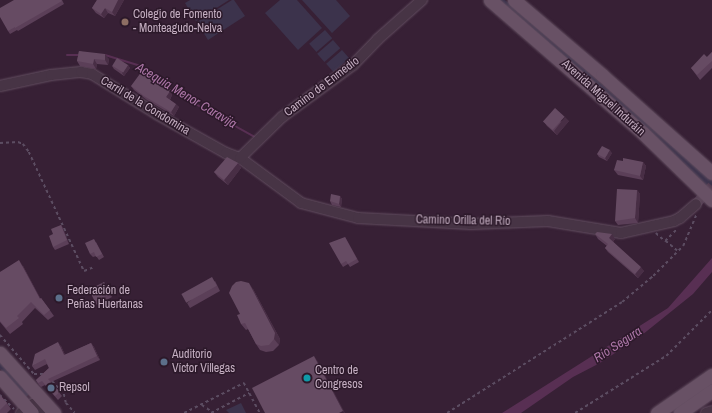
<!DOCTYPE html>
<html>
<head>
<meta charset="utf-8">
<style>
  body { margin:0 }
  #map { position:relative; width:712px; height:413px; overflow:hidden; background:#372035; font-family:"Archivo Narrow",sans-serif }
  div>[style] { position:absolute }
  .green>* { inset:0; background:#3c334c; transform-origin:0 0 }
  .water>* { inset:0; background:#582f53 }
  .stream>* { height:2px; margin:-1px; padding:0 1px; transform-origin:1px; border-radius:1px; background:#582f53 }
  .minor-tunnel>* { height:10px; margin-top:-5px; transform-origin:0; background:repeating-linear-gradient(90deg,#533c51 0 10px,transparent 0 15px) }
  .path>* { height:1.5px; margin-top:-0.75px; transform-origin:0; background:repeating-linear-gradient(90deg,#5c4d62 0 3px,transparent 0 6px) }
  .roads { filter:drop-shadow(0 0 1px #624e60) drop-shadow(0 0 1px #624e60) }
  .minor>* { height:10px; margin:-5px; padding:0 5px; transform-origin:5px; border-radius:5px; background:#473445 }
  .major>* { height:13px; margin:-6.5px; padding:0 6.5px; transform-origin:6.5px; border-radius:6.5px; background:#685165 }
  .wall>* { inset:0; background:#5b3f58 }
  .shaded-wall>* { inset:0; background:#482e45 }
  .building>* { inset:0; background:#664b63; transform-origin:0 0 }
  .dots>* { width:11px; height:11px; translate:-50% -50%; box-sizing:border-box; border:2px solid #2c192a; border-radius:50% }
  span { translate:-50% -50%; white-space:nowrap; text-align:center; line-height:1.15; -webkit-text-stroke:3px #2c192a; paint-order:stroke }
  .poi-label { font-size:12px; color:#c4aec1 }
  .left { translate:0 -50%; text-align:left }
  .street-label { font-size:12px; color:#c4aec1 }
  .water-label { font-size:13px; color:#ac76a7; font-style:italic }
</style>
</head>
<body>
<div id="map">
  <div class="green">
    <div style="clip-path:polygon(190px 0,229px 0,196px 21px,185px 3px)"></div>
    <div style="clip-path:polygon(232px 0,234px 0,245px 16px,208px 40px,197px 22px)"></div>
    <div style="clip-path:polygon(280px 0,297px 0,322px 28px,298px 50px,265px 13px)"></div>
    <div style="clip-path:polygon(302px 0,336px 0,350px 16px,332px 33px)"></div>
    <div style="clip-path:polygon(497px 0,505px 0,712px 180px,712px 191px,652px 133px,552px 46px)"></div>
    <div style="left:325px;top:30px;width:11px;height:21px;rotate:49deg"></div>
    <div style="left:333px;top:40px;width:11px;height:21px;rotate:49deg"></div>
    <div style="left:342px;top:50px;width:11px;height:21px;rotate:49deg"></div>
    <div style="clip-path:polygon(0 360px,30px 393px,26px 397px,0 369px)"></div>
    <div style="clip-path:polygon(241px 403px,246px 413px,229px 413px,226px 410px)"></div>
  </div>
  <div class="water">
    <div style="clip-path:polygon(712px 258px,712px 272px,693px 294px,642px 335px,600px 363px,573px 377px,521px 413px,502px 413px,668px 308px)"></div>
  </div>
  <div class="stream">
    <div style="left:67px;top:55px;width:13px"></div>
    <div style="left:105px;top:55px;width:34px;rotate:17deg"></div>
    <div style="left:138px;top:65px;width:35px;rotate:39deg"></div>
    <div style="left:165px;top:87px;width:103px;rotate:29.1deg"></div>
  </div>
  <div class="minor-tunnel">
    <div style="left:696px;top:204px;width:24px;rotate:-48deg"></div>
  </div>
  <div class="path">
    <div style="left:0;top:143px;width:18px;rotate:-3deg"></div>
    <div style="left:18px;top:142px;width:5px;rotate:22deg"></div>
    <div style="left:23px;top:144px;width:10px;rotate:53deg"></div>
    <div style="left:29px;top:152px;width:131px;rotate:65.2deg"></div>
    <div style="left:84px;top:271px;width:11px;rotate:-22deg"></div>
    <div style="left:656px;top:233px;width:12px;rotate:42deg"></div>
    <div style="left:677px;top:251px;width:16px;rotate:-140deg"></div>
    <div style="left:665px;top:241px;width:17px;rotate:-45deg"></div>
    <div style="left:0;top:335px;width:52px;rotate:48.9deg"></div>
    <div style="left:34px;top:374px;width:11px"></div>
    <div style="left:52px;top:381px;width:18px;rotate:47deg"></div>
    <div style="left:64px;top:394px;width:9px;rotate:77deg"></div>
    <div style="left:66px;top:403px;width:13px;rotate:48deg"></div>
    <div style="left:0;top:395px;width:20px;rotate:45deg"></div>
    <div style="left:202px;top:405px;width:14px;rotate:34deg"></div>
    <div style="left:184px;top:413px;width:67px;rotate:-26.6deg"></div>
    <div style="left:244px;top:383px;width:34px;rotate:62deg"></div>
    <div style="left:211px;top:413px;width:43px;rotate:-27.8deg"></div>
    <div style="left:447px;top:413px;width:207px;rotate:-32.4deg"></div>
    <div style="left:622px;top:302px;width:40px;rotate:-40deg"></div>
    <div style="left:653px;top:276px;width:42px;rotate:-45deg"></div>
    <div style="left:683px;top:246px;width:33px;rotate:-67deg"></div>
    <div style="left:575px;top:413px;width:107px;rotate:-32.1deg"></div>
    <div style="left:666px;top:356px;width:65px;rotate:-45deg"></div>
  </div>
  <div class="roads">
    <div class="minor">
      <div style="left:0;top:86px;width:52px;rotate:-12.2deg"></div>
      <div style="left:51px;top:75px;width:30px;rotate:-6deg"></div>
      <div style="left:81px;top:72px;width:11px;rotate:10deg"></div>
      <div style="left:92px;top:74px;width:78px;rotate:31.8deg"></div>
      <div style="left:158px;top:115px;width:78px;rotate:29.2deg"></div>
      <div style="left:226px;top:153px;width:15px;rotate:20deg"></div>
      <div style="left:240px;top:158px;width:76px;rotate:36.4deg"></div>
      <div style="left:301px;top:203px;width:59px;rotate:14.7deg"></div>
      <div style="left:358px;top:218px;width:113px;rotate:3deg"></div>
      <div style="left:471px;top:224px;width:77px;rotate:-2.2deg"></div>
      <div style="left:548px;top:221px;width:74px;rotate:9.3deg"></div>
      <div style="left:621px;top:233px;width:54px;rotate:-12.8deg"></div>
      <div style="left:674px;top:221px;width:7px;rotate:-27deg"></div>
      <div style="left:680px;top:218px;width:21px;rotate:-41deg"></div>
      <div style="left:240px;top:158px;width:59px;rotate:-44.3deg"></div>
      <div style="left:282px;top:117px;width:88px;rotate:-36.2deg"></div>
      <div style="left:353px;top:65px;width:36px;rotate:-46deg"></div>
      <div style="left:378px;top:39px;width:59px;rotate:-41.6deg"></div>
      <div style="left:21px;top:413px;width:15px;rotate:-37deg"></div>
      <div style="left:33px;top:404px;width:5px;rotate:22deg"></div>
      <div style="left:38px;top:406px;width:10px;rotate:45deg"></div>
      <div style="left:706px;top:413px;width:6px;rotate:-18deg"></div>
    </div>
    <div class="major">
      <div style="left:490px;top:0;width:203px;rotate:41deg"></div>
      <div style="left:643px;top:133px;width:96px;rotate:44.2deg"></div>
      <div style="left:514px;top:0;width:116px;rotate:40.4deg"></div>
      <div style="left:602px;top:75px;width:147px;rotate:41.7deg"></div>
      <div style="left:0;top:353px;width:81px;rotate:48deg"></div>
      <div style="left:0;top:377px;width:48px;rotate:48.4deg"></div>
      <div style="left:657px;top:413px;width:67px;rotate:-34.6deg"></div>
      <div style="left:680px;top:413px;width:39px;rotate:-35deg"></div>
    </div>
  </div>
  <div class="wall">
    <div style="clip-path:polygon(14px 0,62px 0,64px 4px,18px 31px,17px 30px,10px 34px,8px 31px)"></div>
    <div style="clip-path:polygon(97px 0,124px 0,115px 16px,108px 13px,104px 18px,96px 13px,92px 8px)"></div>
    <div style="clip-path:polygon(79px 51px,109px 59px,108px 65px,97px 64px,96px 69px,80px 66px,77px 61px)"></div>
    <div style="clip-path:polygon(712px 52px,712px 68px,700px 80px,691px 68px,707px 57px)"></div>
    <div style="clip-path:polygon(128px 65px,130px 68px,124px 76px,114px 69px,112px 66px)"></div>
    <div style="clip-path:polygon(152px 81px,170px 91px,172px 95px,170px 100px,179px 107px,174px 116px,147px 100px,134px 90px,131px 86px)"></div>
    <div style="clip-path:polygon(569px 121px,557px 135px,547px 126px,544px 122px)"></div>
    <div style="clip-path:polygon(612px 153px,607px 161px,599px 157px,597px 154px)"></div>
    <div style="clip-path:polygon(623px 161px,643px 162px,646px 166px,643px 180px,618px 175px,614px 170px)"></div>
    <div style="clip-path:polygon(238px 163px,241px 168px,228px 185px,218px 177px,214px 172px)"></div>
    <div style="clip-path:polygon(637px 190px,640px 194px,638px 223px,618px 225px,615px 221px)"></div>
    <div style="clip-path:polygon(340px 196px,342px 199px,341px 207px,332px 205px,330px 201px)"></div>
    <div style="clip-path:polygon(61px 225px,63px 228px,69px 244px,55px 250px,53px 247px,53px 234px)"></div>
    <div style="clip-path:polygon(595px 234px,615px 239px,613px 242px,644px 271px,638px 278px,608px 252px,605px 248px,607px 246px,598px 239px)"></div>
    <div style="clip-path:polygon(345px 237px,359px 262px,350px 267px,348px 264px,343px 267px,341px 264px)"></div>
    <div style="clip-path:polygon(96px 242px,104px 257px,99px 260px,96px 256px,93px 257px,90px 254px)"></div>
    <div style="clip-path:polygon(23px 266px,40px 298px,41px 298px,54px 316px,48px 320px,35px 308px,22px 322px,23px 324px,10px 334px,0 322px,0 272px)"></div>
    <div style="clip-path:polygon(215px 281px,220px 291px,190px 308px,187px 303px)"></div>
    <div style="clip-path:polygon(104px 282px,112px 297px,97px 305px,95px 302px)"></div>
    <div style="clip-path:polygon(253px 289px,280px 339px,279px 345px,273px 351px,266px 352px,260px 350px,256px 344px,248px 329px,246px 330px,241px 324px,240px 314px)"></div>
    <div style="clip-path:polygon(91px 343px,94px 347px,100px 360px,51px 382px,62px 396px,58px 400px,45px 385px,41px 387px,39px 385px,36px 380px,49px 368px,47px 364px,35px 370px,32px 366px,61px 346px,65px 355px)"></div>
    <div style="clip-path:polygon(0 395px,7px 403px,11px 409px,7px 413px,0 413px)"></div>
  </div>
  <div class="shaded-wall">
    <div style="clip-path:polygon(118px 0,124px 0,115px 16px,112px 12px)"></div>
    <div style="clip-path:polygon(105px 8px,108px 13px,104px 18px,101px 14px)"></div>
    <div style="clip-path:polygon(105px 54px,109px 59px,108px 65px,105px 60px)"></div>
    <div style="clip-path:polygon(94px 59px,97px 64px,96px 69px,93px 64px)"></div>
    <div style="clip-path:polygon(128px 65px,130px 68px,124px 76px,122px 73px)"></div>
    <div style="clip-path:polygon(170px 91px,172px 95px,169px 101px,166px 97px)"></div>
    <div style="clip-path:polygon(176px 104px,179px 107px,174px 116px,171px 112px)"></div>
    <div style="clip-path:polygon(565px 117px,569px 121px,557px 135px,554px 131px)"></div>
    <div style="clip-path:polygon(610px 150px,612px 153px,607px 161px,605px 158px)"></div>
    <div style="clip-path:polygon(643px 162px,646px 166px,643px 180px,640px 176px)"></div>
    <div style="clip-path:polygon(238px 163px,241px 168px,228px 185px,224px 180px)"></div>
    <div style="clip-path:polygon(637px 190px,640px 194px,638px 223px,635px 218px)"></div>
    <div style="clip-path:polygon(340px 196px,342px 199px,341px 207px,339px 204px)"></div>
    <div style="clip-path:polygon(61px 225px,63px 228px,69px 244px,67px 240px)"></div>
    <div style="clip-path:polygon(612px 234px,615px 239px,612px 243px,609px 238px)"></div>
    <div style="clip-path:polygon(345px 237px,347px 240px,359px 262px,357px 259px)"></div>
    <div style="clip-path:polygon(19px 260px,23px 266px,44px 305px,40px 299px)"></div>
    <div style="clip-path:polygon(641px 267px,644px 271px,638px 278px,635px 274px)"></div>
    <div style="clip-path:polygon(249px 283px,253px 289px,280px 339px,279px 345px,274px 339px)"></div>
    <div style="clip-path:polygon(58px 342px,61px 346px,67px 359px,64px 355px)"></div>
    <div style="clip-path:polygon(91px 343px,94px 347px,100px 360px,97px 356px)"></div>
    <div style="clip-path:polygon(314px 356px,318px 362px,345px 413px,344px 413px,343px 411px)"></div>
  </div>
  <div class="building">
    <div style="clip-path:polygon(14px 0,61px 0,62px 1px,15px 28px,15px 27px,8px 31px,0 17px,0 8px)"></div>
    <div style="clip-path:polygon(97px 0,118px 0,112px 12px,105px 8px,101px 14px,92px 8px)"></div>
    <div style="clip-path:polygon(79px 51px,105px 54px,105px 60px,94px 59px,93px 64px,77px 61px)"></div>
    <div style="clip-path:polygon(712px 52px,712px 61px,697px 75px,691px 68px,704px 54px,707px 57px)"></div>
    <div style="left:117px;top:58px;width:13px;height:9px;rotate:32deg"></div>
    <div style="clip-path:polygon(142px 71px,150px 77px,148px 78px,170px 91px,166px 97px,176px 104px,171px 112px,144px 96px,131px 86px)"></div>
    <div style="left:555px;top:108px;width:13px;height:18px;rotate:42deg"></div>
    <div style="clip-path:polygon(602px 146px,610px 150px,605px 158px,597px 154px)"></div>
    <div style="clip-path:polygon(227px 157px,238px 163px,224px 180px,214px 172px)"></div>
    <div style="clip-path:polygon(623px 158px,643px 162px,640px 176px,614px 170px,617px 160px,623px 161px)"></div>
    <div style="clip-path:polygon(617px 189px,637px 190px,635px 218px,615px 221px)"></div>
    <div style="clip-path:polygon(331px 194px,340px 196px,339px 204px,330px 201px)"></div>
    <div style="clip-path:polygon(61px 225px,67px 240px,53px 247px,49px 236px,53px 234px,51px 229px)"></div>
    <div style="clip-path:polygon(597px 232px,612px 234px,609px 238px,641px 267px,635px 274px,605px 248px,608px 244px,595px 234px)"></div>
    <div style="clip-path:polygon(345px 237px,357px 259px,348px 264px,346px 261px,341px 264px,329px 243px)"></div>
    <div style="clip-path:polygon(94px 239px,102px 254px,96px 257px,94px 252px,90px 254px,85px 243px)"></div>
    <div style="clip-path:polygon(19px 260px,40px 299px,41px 298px,50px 310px,44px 315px,31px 302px,17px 316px,19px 318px,6px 328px,0 321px,0 272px)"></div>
    <div style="left:212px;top:277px;width:10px;height:35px;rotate:61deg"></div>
    <div style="clip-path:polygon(241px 281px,249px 283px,275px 333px,274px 339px,269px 345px,261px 346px,256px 344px,245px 323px,241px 324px,237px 315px,240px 314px,229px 293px,232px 286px,236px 282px)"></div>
    <div style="left:104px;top:282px;width:13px;height:17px;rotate:63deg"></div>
    <div style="clip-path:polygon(58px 342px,64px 355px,91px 343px,97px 356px,48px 379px,60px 392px,55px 396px,42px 381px,38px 383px,36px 380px,49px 368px,45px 359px,32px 366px,35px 354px)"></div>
    <div style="clip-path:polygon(314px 356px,343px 411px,339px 413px,265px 413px,252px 388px)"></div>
    <div style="clip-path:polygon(0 395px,7px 403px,0 410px)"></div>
  </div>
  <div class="dots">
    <div style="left:125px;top:22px;background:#8d6e63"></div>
    <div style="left:59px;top:298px;background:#5c6f8a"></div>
    <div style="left:164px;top:362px;background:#5c6f8a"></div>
    <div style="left:307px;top:378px;background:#0f9aa8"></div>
    <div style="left:51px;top:388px;background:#5c6f8a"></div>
  </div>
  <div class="poi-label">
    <span class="left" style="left:133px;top:22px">Colegio de Fomento<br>- Monteagudo-Nelva</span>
    <span class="left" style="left:67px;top:298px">Federación de<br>Peñas Huertanas</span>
    <span class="left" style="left:172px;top:362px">Auditorio<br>Víctor Villegas</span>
    <span class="left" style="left:315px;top:378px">Centro de<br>Congresos</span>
    <span class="left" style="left:59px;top:388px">Repsol</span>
  </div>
  <div class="street-label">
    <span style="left:322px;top:87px;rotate:-37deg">Camino de Enmedio</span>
    <span style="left:603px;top:98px;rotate:42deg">Avenida Miguel Induráin</span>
    <span style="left:145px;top:106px;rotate:31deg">Carril de la Condomina</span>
    <span style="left:463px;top:221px;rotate:1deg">Camino Orilla del Río</span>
  </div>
  <div class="water-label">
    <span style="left:186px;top:96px;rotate:31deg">Acequia Menor Caravija</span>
    <span style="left:618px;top:345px;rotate:-33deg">Río Segura</span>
  </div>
</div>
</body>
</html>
